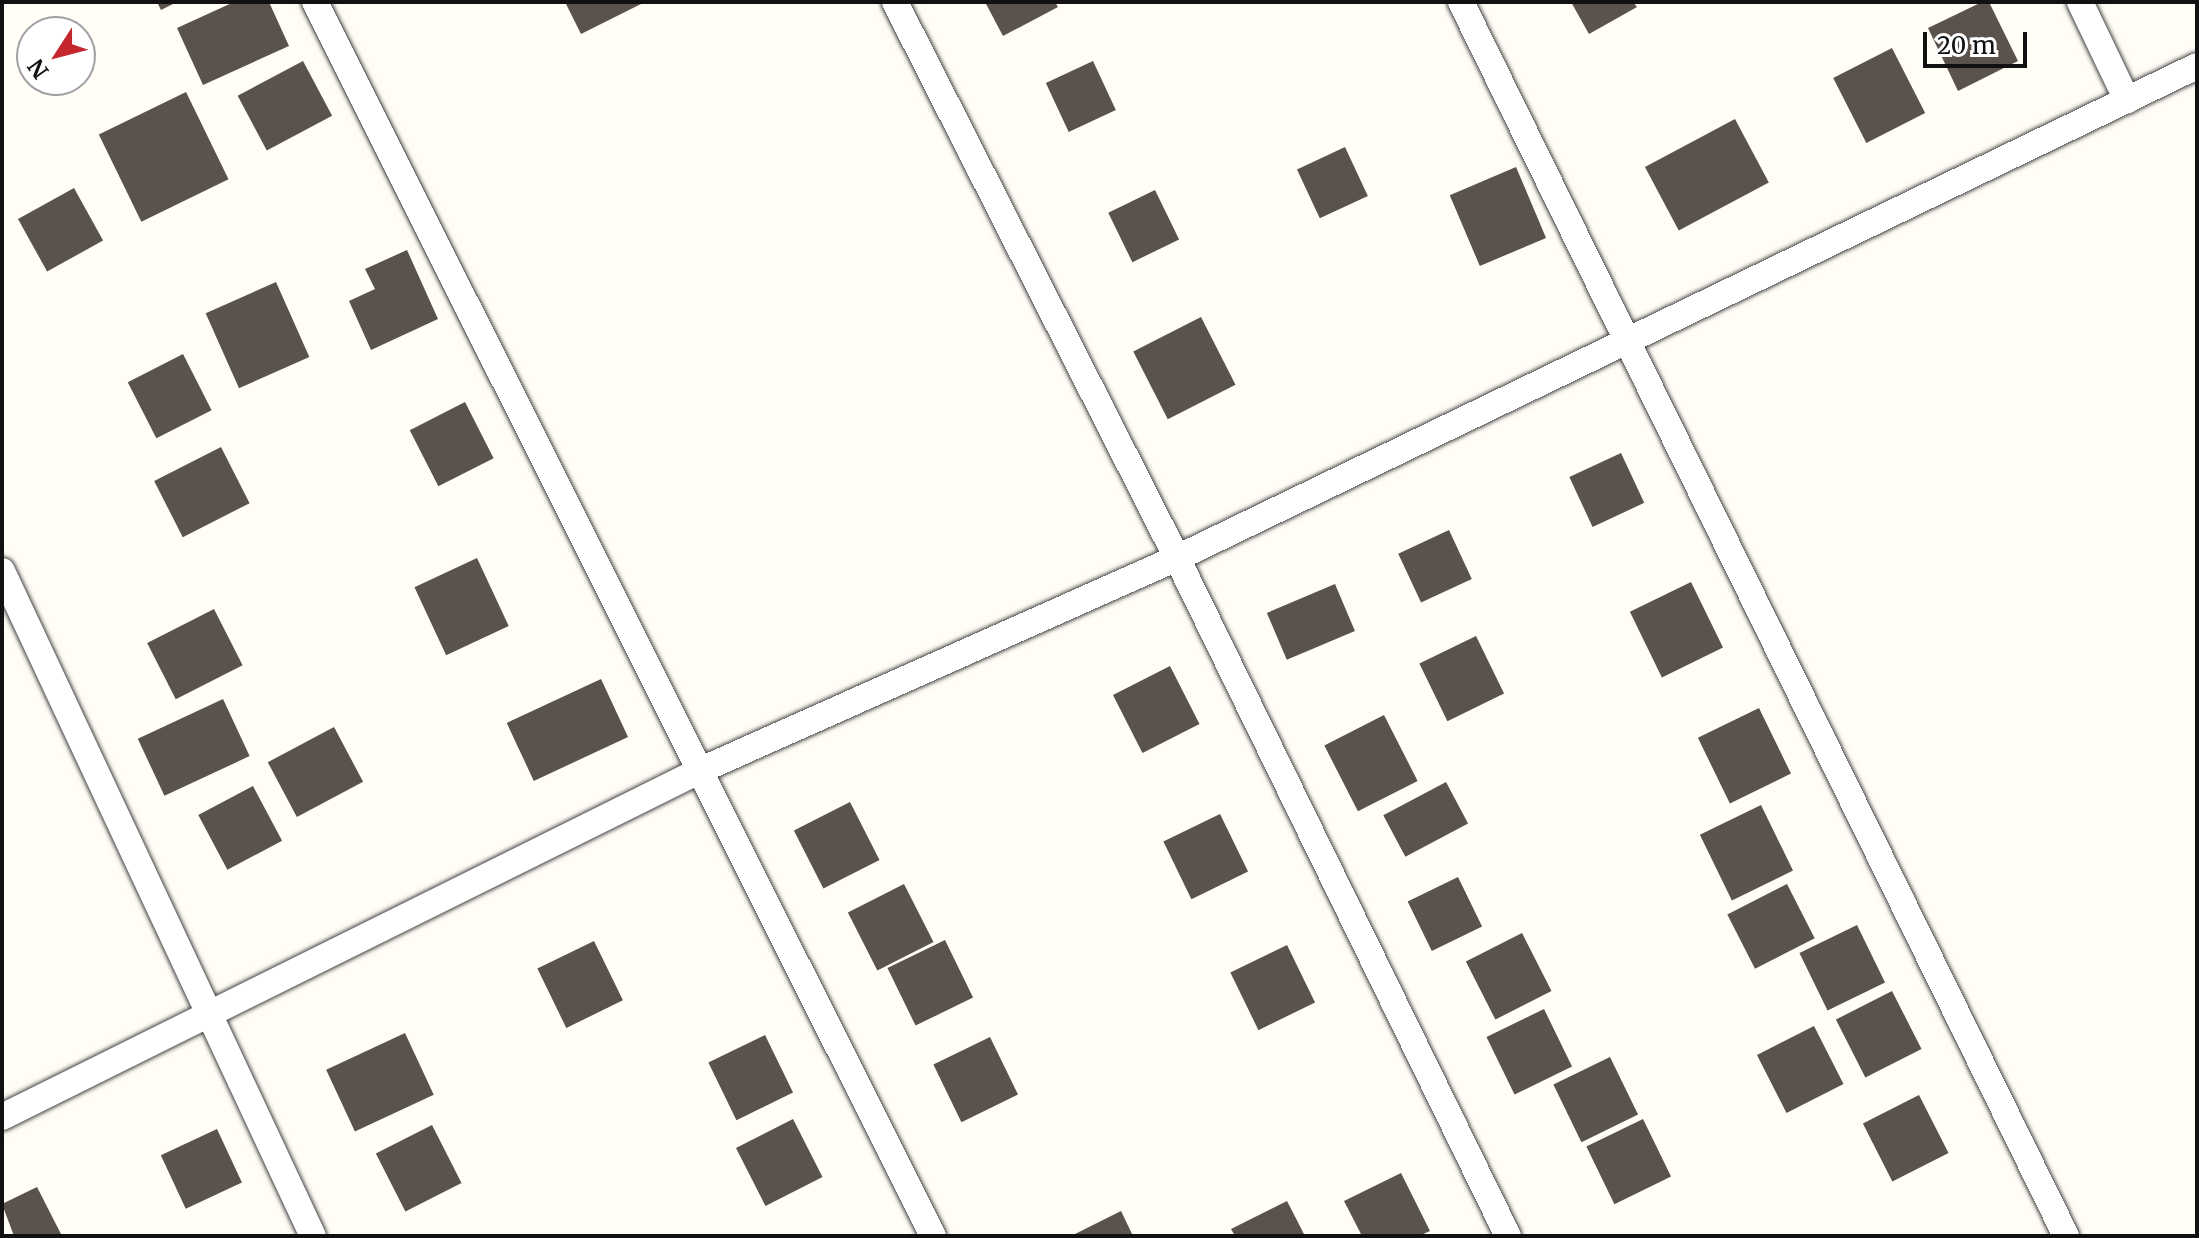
<!DOCTYPE html>
<html>
<head>
<meta charset="utf-8">
<style>
  body { margin:0 }
  #map { position:relative; width:2199px; height:1238px; overflow:hidden; background:#fffdf5; font-family:Merriweather,serif }
  div>[style] { position:absolute }
  .building>* { inset:0; background:#5a524d; transform-origin:0 0 }
  .roads { filter:drop-shadow(0 0 2px #444) drop-shadow(0 0 2px #444) }
  .street>* { height:26px; margin:-13px; padding:0 13px; transform-origin:13px; border-radius:13px; background:#fff }
  span { translate:-50% -50%; white-space:nowrap; text-align:center; line-height:1.15; -webkit-text-stroke:8px #fff; paint-order:stroke }
  .frame { position:absolute; inset:0; border:4px solid #111; pointer-events:none }
  .north { position:absolute; left:16px; top:16px; width:80px; height:80px; box-sizing:border-box; background:#fff; border:2px solid #a0a0a0; border-radius:50%; rotate:234deg; font-size:22px; font-weight:700; line-height:32px; text-align:center; color:#111 }
  .north::after { content:''; display:block; margin:auto; width:28px; height:36px; background:#c4262e; clip-path:polygon(50% 0,100% 100%,50% 72%,0 100%) }
  .scale { position:absolute; left:1923px; top:32px; width:104px; height:36px; box-sizing:border-box; border:4px solid #111; border-top:0; padding-left:10px; font-size:24px; line-height:28px; white-space:nowrap; color:#111; -webkit-text-stroke:6px #fff; paint-order:stroke }
</style>
</head>
<body>
<div id="map">
  <div class="building">
    <div style="clip-path:polygon(157px 2px,177px 2px,161px 10px)"></div>
    <div style="clip-path:polygon(234px 2px,269px 2px,289px 46px,203px 85px,177px 28px)"></div>
    <div style="clip-path:polygon(565px 2px,645px 2px,581px 34px)"></div>
    <div style="clip-path:polygon(985px 2px,1055px 2px,1058px 7px,1003px 36px)"></div>
    <div style="clip-path:polygon(1571px 2px,1633px 2px,1637px 7px,1589px 34px)"></div>
    <div style="clip-path:polygon(1982px 2px,1989px 2px,2018px 61px,1958px 91px,1928px 28px)"></div>
    <div style="left:1892px;top:48px;width:73px;height:66px;rotate:63deg"></div>
    <div style="left:303px;top:61px;width:62px;height:74px;rotate:62deg"></div>
    <div style="left:1093px;top:61px;width:54px;height:52px;rotate:65deg"></div>
    <div style="left:186px;top:92px;width:97px;height:97px;rotate:64deg"></div>
    <div style="left:1735px;top:119px;width:72px;height:102px;rotate:62deg"></div>
    <div style="left:1345px;top:147px;width:54px;height:53px;rotate:65deg"></div>
    <div style="left:1516px;top:167px;width:77px;height:72px;rotate:67deg"></div>
    <div style="left:74px;top:188px;width:60px;height:64px;rotate:61deg"></div>
    <div style="left:1155px;top:190px;width:55px;height:52px;rotate:64deg"></div>
    <div style="clip-path:polygon(407px 250px,438px 319px,371px 350px,349px 301px,375px 289px,365px 269px)"></div>
    <div style="left:276px;top:282px;width:82px;height:77px;rotate:66deg"></div>
    <div style="left:1201px;top:317px;width:76px;height:76px;rotate:63deg"></div>
    <div style="left:183px;top:354px;width:63px;height:62px;rotate:63deg"></div>
    <div style="left:465px;top:402px;width:63px;height:62px;rotate:63deg"></div>
    <div style="left:221px;top:447px;width:63px;height:75px;rotate:63deg"></div>
    <div style="left:1621px;top:453px;width:55px;height:57px;rotate:65deg"></div>
    <div style="left:1449px;top:530px;width:54px;height:56px;rotate:65deg"></div>
    <div style="left:477px;top:558px;width:75px;height:69px;rotate:65deg"></div>
    <div style="left:1691px;top:582px;width:73px;height:68px;rotate:64deg"></div>
    <div style="left:1335px;top:584px;width:51px;height:74px;rotate:67deg"></div>
    <div style="left:214px;top:609px;width:63px;height:75px;rotate:63deg"></div>
    <div style="left:1476px;top:636px;width:64px;height:63px;rotate:64deg"></div>
    <div style="left:1170px;top:666px;width:65px;height:64px;rotate:63deg"></div>
    <div style="left:601px;top:679px;width:64px;height:104px;rotate:65deg"></div>
    <div style="left:223px;top:699px;width:63px;height:94px;rotate:65deg"></div>
    <div style="left:1759px;top:708px;width:73px;height:68px;rotate:64deg"></div>
    <div style="left:1384px;top:715px;width:74px;height:67px;rotate:63deg"></div>
    <div style="left:334px;top:727px;width:62px;height:75px;rotate:62deg"></div>
    <div style="left:1446px;top:782px;width:47px;height:71px;rotate:62deg"></div>
    <div style="left:253px;top:786px;width:62px;height:62px;rotate:62deg"></div>
    <div style="left:850px;top:802px;width:65px;height:63px;rotate:63deg"></div>
    <div style="left:1761px;top:805px;width:73px;height:68px;rotate:64deg"></div>
    <div style="left:1220px;top:814px;width:64px;height:63px;rotate:64deg"></div>
    <div style="left:1458px;top:877px;width:55px;height:56px;rotate:64deg"></div>
    <div style="left:904px;top:884px;width:65px;height:63px;rotate:63deg"></div>
    <div style="left:1787px;top:884px;width:61px;height:67px;rotate:63deg"></div>
    <div style="left:1857px;top:925px;width:64px;height:64px;rotate:64deg"></div>
    <div style="left:1522px;top:933px;width:65px;height:63px;rotate:63deg"></div>
    <div style="left:945px;top:940px;width:64px;height:64px;rotate:64deg"></div>
    <div style="left:594px;top:941px;width:66px;height:63px;rotate:64deg"></div>
    <div style="left:1287px;top:945px;width:64px;height:63px;rotate:64deg"></div>
    <div style="left:1892px;top:991px;width:65px;height:63px;rotate:63deg"></div>
    <div style="left:1544px;top:1009px;width:64px;height:64px;rotate:64deg"></div>
    <div style="left:1814px;top:1026px;width:65px;height:64px;rotate:63deg"></div>
    <div style="left:405px;top:1033px;width:68px;height:87px;rotate:65deg"></div>
    <div style="left:765px;top:1035px;width:64px;height:63px;rotate:64deg"></div>
    <div style="left:990px;top:1037px;width:64px;height:63px;rotate:64deg"></div>
    <div style="left:1610px;top:1057px;width:64px;height:63px;rotate:64deg"></div>
    <div style="left:1919px;top:1095px;width:65px;height:63px;rotate:63deg"></div>
    <div style="left:793px;top:1119px;width:65px;height:64px;rotate:63deg"></div>
    <div style="left:1643px;top:1119px;width:64px;height:63px;rotate:64deg"></div>
    <div style="left:432px;top:1125px;width:65px;height:63px;rotate:63deg"></div>
    <div style="left:217px;top:1129px;width:59px;height:62px;rotate:65deg"></div>
    <div style="clip-path:polygon(1401px 1173px,1430px 1231px,1419px 1236px,1362px 1236px,1344px 1201px)"></div>
    <div style="clip-path:polygon(37px 1187px,62px 1236px,14px 1236px,2px 1204px)"></div>
    <div style="clip-path:polygon(1287px 1201px,1305px 1236px,1235px 1236px,1231px 1229px)"></div>
    <div style="clip-path:polygon(1121px 1211px,1133px 1236px,1071px 1236px)"></div>
  </div>
  <div class="roads">
    <div class="street">
      <div style="left:315px;top:2px;width:1380px;rotate:63.4deg"></div>
      <div style="left:895px;top:2px;width:623px;rotate:63.11deg"></div>
      <div style="left:1177px;top:558px;width:754px;rotate:63.98deg"></div>
      <div style="left:1461px;top:2px;width:1374px;rotate:63.88deg"></div>
      <div style="left:2080px;top:2px;width:109px;rotate:64.4deg"></div>
      <div style="left:2px;top:571px;width:734px;rotate:64.94deg"></div>
      <div style="left:2px;top:1117px;width:780px;rotate:-26.4deg"></div>
      <div style="left:701px;top:770px;width:521px;rotate:-24.01deg"></div>
      <div style="left:1177px;top:558px;width:1132px;rotate:-25.75deg"></div>
    </div>
  </div>
  <div class="frame"></div>
  <div class="north">N</div>
  <div class="scale">20 m</div>
</div>
</body>
</html>
